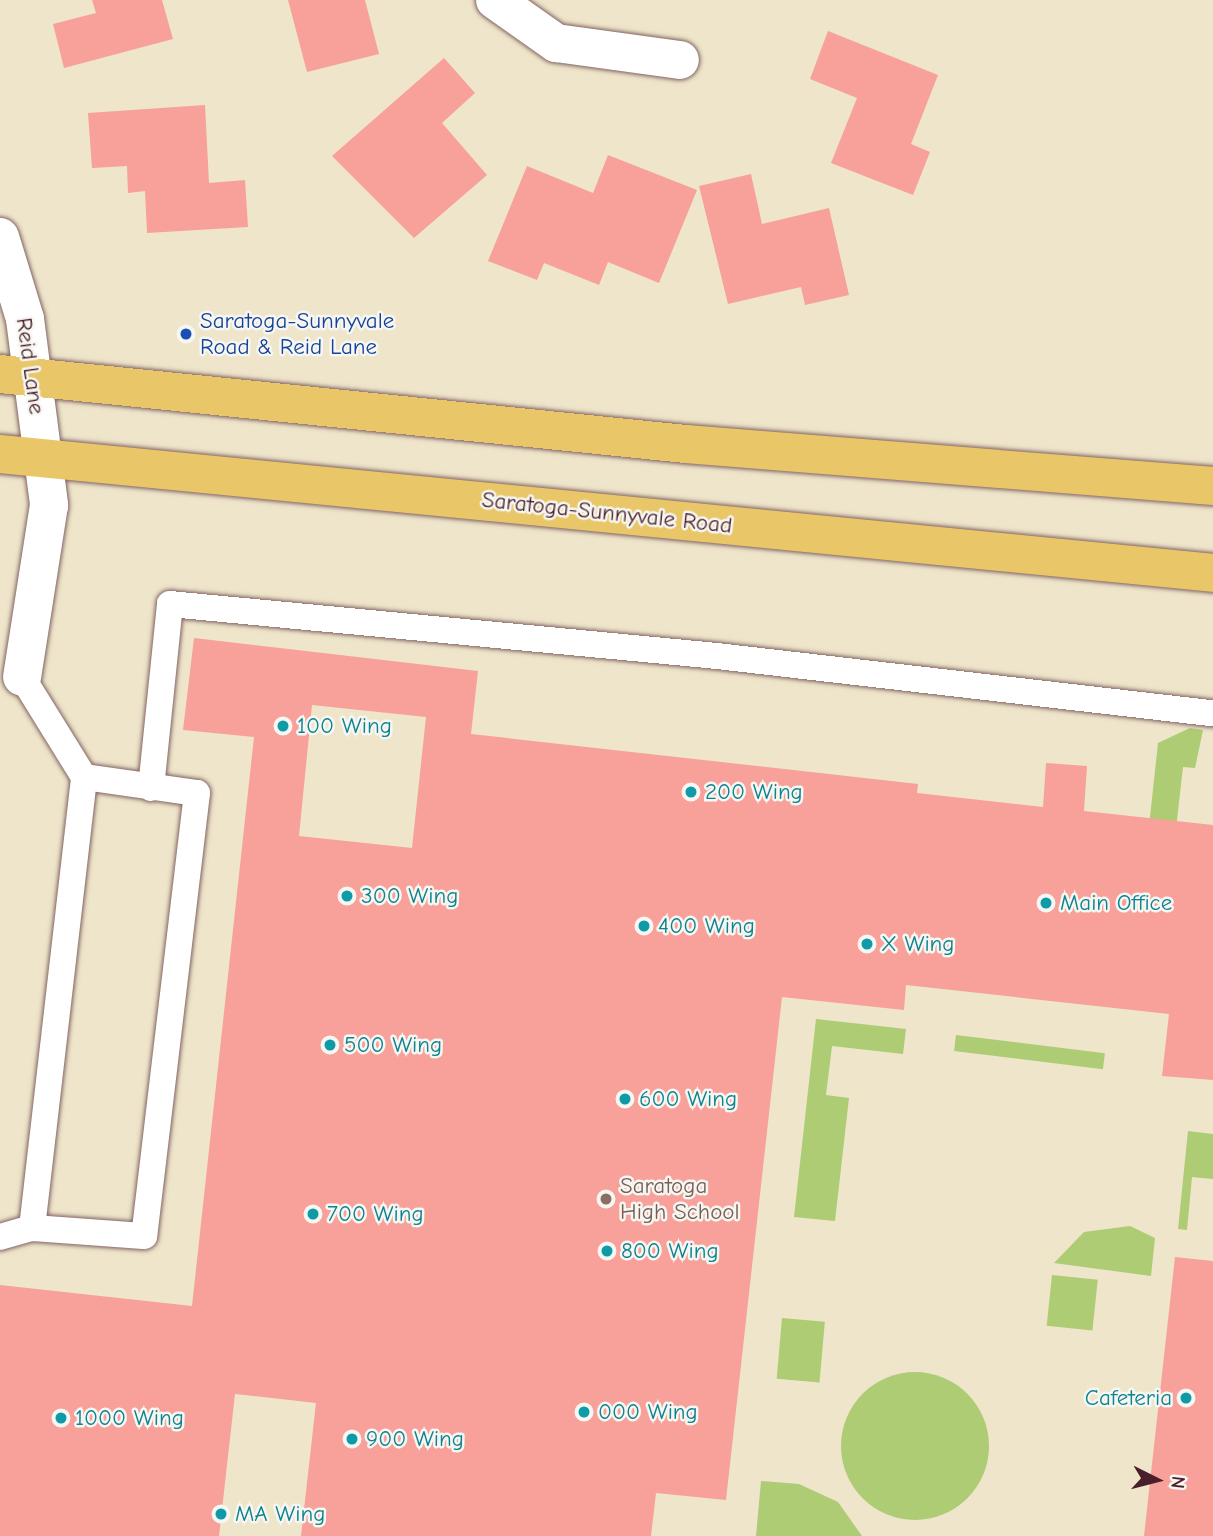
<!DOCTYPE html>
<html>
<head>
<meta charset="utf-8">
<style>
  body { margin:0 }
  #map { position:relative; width:1213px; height:1536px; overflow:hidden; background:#eee5ca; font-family:"Comic Neue",sans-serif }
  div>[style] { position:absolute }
  .green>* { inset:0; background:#aecc73; transform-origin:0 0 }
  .round { border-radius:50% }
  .building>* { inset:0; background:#f7a19a }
  .roads { filter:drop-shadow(0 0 2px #836463) drop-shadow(0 0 2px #836463) }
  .lane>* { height:26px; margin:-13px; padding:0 13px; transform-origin:13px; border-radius:13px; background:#fff }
  .street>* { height:38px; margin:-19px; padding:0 19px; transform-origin:19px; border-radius:19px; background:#fff }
  .primary>* { height:38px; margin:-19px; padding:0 19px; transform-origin:19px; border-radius:19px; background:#e9c769 }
  .dots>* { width:19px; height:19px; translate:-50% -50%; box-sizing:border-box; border:4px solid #f6f6f2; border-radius:50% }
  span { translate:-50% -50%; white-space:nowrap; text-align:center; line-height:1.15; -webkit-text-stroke:5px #f6f6f2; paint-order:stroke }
  .transit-label { font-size:23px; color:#164399 }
  .left { translate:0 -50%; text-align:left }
  .street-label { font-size:23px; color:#4a1f2b }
  .culture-label { font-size:23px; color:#0d838f }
  .right { translate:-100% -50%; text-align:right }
  .education-label { font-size:23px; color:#785e54 }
  .north { position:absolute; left:1122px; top:1445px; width:70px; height:70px; -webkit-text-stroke:5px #f6f6f2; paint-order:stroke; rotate:96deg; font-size:19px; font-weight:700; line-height:28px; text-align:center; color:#4a1f2b }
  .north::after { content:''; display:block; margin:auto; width:24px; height:32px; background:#4a1f2b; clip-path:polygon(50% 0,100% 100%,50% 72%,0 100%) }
</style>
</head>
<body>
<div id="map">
  <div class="green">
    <div style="clip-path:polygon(1190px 728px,1203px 730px,1195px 768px,1183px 767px,1165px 925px,1130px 1002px,1158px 743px)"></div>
    <div style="clip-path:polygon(816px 1019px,906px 1029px,903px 1054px,832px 1046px,826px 1095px,849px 1098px,835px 1221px,794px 1217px)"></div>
    <div style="left:956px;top:1035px;width:150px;height:16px;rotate:7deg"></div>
    <div style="clip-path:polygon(1188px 1131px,1213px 1134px,1213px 1179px,1192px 1177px,1187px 1230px,1178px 1229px)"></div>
    <div style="clip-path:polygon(1130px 1226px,1155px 1238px,1151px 1276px,1054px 1263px,1084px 1232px)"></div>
    <div style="left:1052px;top:1275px;width:46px;height:51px;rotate:6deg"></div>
    <div style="left:782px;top:1318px;width:43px;height:61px;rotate:5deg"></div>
    <div class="round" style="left:841px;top:1372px;width:148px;height:148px"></div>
    <div style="clip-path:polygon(761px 1481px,799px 1484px,838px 1502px,862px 1536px,756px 1536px)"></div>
  </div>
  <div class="building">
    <div style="clip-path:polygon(92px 0,162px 0,173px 39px,64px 68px,53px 24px,96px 13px)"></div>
    <div style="clip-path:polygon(288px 0,365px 0,379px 54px,307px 72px)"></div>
    <div style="clip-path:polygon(828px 31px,938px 75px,911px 144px,930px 152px,913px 195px,831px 163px,857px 98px,810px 79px)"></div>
    <div style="clip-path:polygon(444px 58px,475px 93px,442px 123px,487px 175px,414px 238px,332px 156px)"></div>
    <div style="clip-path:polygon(205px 105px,209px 183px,245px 180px,248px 227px,147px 233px,145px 191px,128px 193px,127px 166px,92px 168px,88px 113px)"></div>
    <div style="clip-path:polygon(608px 155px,697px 190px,659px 283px,608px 262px,599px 285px,544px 263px,537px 280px,488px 261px,527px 166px,593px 193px)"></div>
    <div style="clip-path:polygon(751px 174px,762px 224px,829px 208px,849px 295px,805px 305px,801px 287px,728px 304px,699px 186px)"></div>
    <div style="clip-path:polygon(evenodd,194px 638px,478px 671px,471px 734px,918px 784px,917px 793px,1043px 807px,1046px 763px,1087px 766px,1084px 811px,1213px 825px,1213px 1080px,1162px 1076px,1169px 1014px,906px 985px,904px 1010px,782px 997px,726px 1500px,656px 1493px,651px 1536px,301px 1536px,316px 1403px,235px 1394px,219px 1536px,0 1536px,0 1285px,192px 1306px,254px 737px,183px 730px,194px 638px,312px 705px,426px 717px,412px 848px,299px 836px,312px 705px)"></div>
    <div style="clip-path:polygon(1175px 1257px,1213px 1261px,1213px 1536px,1144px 1536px)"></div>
  </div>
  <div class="roads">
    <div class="lane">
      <div style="left:22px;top:677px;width:118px;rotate:58.2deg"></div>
      <div style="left:84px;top:777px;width:114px;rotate:8.1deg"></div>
      <div style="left:197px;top:793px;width:446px;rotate:96.8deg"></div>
      <div style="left:144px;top:1236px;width:112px;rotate:-175.9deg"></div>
      <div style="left:32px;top:1228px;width:454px;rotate:-83.4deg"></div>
      <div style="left:151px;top:788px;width:185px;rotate:-84.1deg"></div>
      <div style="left:170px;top:604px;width:549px;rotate:5.43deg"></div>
      <div style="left:717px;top:656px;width:499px;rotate:6.6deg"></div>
      <div style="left:0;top:1237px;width:33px;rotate:-16deg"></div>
    </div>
    <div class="street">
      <div style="left:495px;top:0;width:75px;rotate:35.2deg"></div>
      <div style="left:556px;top:43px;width:125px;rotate:7.8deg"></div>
      <div style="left:0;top:237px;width:86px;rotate:73deg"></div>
      <div style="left:25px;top:319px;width:188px;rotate:82.6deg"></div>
      <div style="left:49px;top:505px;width:174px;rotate:98.9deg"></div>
    </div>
    <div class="primary">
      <div style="left:0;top:374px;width:690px;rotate:5.83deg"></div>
      <div style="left:686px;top:444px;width:529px;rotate:4.56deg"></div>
      <div style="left:0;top:454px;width:1219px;rotate:5.6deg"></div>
    </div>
  </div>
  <div class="dots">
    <div style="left:186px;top:334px;background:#1a4fb4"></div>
    <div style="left:283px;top:726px;background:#0f9aa8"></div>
    <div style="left:691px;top:792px;background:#0f9aa8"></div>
    <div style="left:347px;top:896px;background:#0f9aa8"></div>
    <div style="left:1046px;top:903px;background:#0f9aa8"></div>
    <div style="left:644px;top:926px;background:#0f9aa8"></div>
    <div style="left:867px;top:944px;background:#0f9aa8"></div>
    <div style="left:330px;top:1045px;background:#0f9aa8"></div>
    <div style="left:625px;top:1099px;background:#0f9aa8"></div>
    <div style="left:606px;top:1199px;background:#8d6e63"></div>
    <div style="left:313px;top:1214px;background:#0f9aa8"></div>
    <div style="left:607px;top:1251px;background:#0f9aa8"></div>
    <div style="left:1186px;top:1398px;background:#0f9aa8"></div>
    <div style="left:584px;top:1412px;background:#0f9aa8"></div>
    <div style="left:61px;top:1418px;background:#0f9aa8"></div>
    <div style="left:352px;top:1439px;background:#0f9aa8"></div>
    <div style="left:221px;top:1514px;background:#0f9aa8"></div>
  </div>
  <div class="transit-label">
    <span class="left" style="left:200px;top:334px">Saratoga-Sunnyvale<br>Road &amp; Reid Lane</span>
  </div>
  <div class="street-label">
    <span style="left:30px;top:366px;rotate:82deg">Reid Lane</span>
    <span style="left:607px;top:513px;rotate:6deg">Saratoga-Sunnyvale Road</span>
  </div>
  <div class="culture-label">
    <span class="left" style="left:297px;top:726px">100 Wing</span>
    <span class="left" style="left:705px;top:792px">200 Wing</span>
    <span class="left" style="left:361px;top:896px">300 Wing</span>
    <span class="left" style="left:1060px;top:903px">Main Office</span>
    <span class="left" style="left:658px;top:926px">400 Wing</span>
    <span class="left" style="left:881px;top:944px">X Wing</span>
    <span class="left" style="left:344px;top:1045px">500 Wing</span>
    <span class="left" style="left:639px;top:1099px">600 Wing</span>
    <span class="left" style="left:327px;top:1214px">700 Wing</span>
    <span class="left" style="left:621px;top:1251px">800 Wing</span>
    <span class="right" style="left:1172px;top:1398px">Cafeteria</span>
    <span class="left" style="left:598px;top:1412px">000 Wing</span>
    <span class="left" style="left:75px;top:1418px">1000 Wing</span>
    <span class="left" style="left:366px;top:1439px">900 Wing</span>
    <span class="left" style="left:235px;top:1514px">MA Wing</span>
  </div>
  <div class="education-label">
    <span class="left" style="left:620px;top:1199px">Saratoga<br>High School</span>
  </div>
  <div class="north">N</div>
</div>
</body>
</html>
